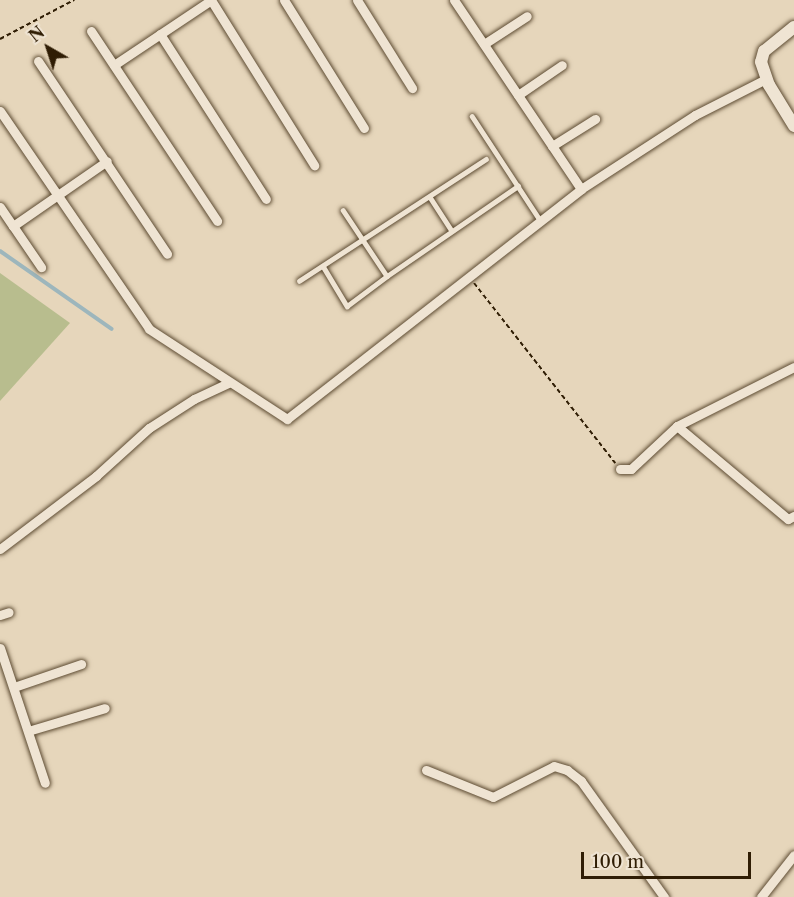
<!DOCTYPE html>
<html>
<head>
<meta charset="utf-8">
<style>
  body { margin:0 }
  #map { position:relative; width:794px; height:897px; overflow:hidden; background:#e6d6bb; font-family:"Libre Caslon Text",serif }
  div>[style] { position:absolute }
  .green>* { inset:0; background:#b8bd8e }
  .stream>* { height:4px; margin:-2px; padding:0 2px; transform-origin:2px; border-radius:2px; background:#9db6bc }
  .path>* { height:2px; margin-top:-1px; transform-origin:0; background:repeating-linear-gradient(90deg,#2f1d04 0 4.5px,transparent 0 7.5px) }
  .roads { filter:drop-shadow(0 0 2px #5d4b32) drop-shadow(0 0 2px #5d4b32) }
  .service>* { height:4.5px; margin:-2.25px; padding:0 2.25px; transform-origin:2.25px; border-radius:2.25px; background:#efe4d3 }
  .minor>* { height:9px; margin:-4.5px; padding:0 4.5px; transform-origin:4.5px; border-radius:4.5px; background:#efe4d3 }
  .tertiary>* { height:12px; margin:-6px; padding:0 6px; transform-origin:6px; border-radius:6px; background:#efe4d3 }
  span { translate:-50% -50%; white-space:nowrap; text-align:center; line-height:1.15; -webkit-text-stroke:4.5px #efe4d3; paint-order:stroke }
  .north { position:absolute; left:18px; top:18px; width:60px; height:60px; -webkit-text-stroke:4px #efe4d3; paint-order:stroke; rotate:321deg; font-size:16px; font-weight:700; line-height:24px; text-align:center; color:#2f1d04 }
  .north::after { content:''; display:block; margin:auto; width:21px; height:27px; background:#2f1d04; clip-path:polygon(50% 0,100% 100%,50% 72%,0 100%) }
  .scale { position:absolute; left:581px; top:852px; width:170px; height:27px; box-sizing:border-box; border:3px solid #2f1d04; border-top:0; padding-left:8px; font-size:18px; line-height:21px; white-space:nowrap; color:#2f1d04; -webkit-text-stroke:4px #efe4d3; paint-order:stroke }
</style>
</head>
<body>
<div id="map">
  <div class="green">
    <div style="clip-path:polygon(0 273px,70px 323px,0 401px)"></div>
  </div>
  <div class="stream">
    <div style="left:0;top:251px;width:136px;rotate:34.9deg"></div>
  </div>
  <div class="path">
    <div style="left:0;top:39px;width:84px;rotate:-27.8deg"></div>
    <div style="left:474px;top:283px;width:229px;rotate:51.9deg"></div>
  </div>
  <div class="roads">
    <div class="service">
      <div style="left:472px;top:116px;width:124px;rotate:56.8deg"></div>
      <div style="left:430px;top:197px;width:40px;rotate:57.1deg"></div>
      <div style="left:343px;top:210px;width:79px;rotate:56.3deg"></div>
      <div style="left:387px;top:276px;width:159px;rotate:-34.5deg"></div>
      <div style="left:323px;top:266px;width:47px;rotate:59deg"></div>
      <div style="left:347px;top:306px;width:50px;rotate:-36.9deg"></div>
      <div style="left:299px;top:281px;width:223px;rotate:-33.1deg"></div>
    </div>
    <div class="minor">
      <div style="left:211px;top:0;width:195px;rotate:58deg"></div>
      <div style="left:284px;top:0;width:151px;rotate:58deg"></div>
      <div style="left:357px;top:0;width:104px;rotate:58deg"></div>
      <div style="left:454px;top:0;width:228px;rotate:56.1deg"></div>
      <div style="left:91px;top:31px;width:228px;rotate:56.4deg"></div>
      <div style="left:160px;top:34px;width:196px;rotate:57.3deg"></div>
      <div style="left:484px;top:44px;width:51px;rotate:-33.1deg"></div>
      <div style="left:38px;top:61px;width:232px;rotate:56.2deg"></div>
      <div style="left:114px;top:65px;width:117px;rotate:-33.8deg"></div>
      <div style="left:518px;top:95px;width:53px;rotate:-34.3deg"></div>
      <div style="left:0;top:111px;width:264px;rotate:55.6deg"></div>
      <div style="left:149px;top:329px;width:165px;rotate:33.1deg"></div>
      <div style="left:287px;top:419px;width:373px;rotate:-38deg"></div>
      <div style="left:581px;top:189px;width:136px;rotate:-33deg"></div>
      <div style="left:695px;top:115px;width:80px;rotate:-26.9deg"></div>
      <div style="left:552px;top:146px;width:51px;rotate:-32.1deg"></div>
      <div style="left:0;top:207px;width:23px;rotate:56deg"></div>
      <div style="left:13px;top:226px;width:114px;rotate:-34.7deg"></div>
      <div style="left:13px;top:226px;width:50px;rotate:55.7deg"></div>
      <div style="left:677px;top:426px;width:145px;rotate:40deg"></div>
      <div style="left:788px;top:519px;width:7px;rotate:-27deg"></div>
      <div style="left:620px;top:469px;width:11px"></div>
      <div style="left:631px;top:469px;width:63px;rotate:-43.1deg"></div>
      <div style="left:677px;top:426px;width:131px;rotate:-26.8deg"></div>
      <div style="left:0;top:549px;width:121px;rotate:-37.2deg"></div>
      <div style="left:96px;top:476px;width:72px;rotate:-42.2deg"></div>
      <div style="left:149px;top:428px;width:54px;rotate:-32.8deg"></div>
      <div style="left:194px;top:399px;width:38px;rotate:-25deg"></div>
      <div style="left:0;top:615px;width:9px;rotate:-18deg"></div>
      <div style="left:0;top:648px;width:142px;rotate:71.6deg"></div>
      <div style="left:14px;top:687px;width:71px;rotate:-18.9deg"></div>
      <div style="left:28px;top:731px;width:80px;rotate:-16.6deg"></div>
      <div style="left:426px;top:770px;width:72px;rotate:21.9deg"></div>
      <div style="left:493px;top:797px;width:68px;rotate:-26.9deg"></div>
      <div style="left:554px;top:766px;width:14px;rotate:17deg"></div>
      <div style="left:567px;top:770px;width:18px;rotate:38deg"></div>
      <div style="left:581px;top:781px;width:143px;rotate:54.4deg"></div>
      <div style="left:761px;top:897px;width:53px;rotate:-51.8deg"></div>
    </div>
    <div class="tertiary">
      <div style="left:794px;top:27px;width:38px;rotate:141deg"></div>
      <div style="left:764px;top:51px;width:11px;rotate:105deg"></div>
      <div style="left:761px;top:62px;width:24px;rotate:71deg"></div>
      <div style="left:769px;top:85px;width:48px;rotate:58.6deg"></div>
    </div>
  </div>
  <div class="north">N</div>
  <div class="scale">100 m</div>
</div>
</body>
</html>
